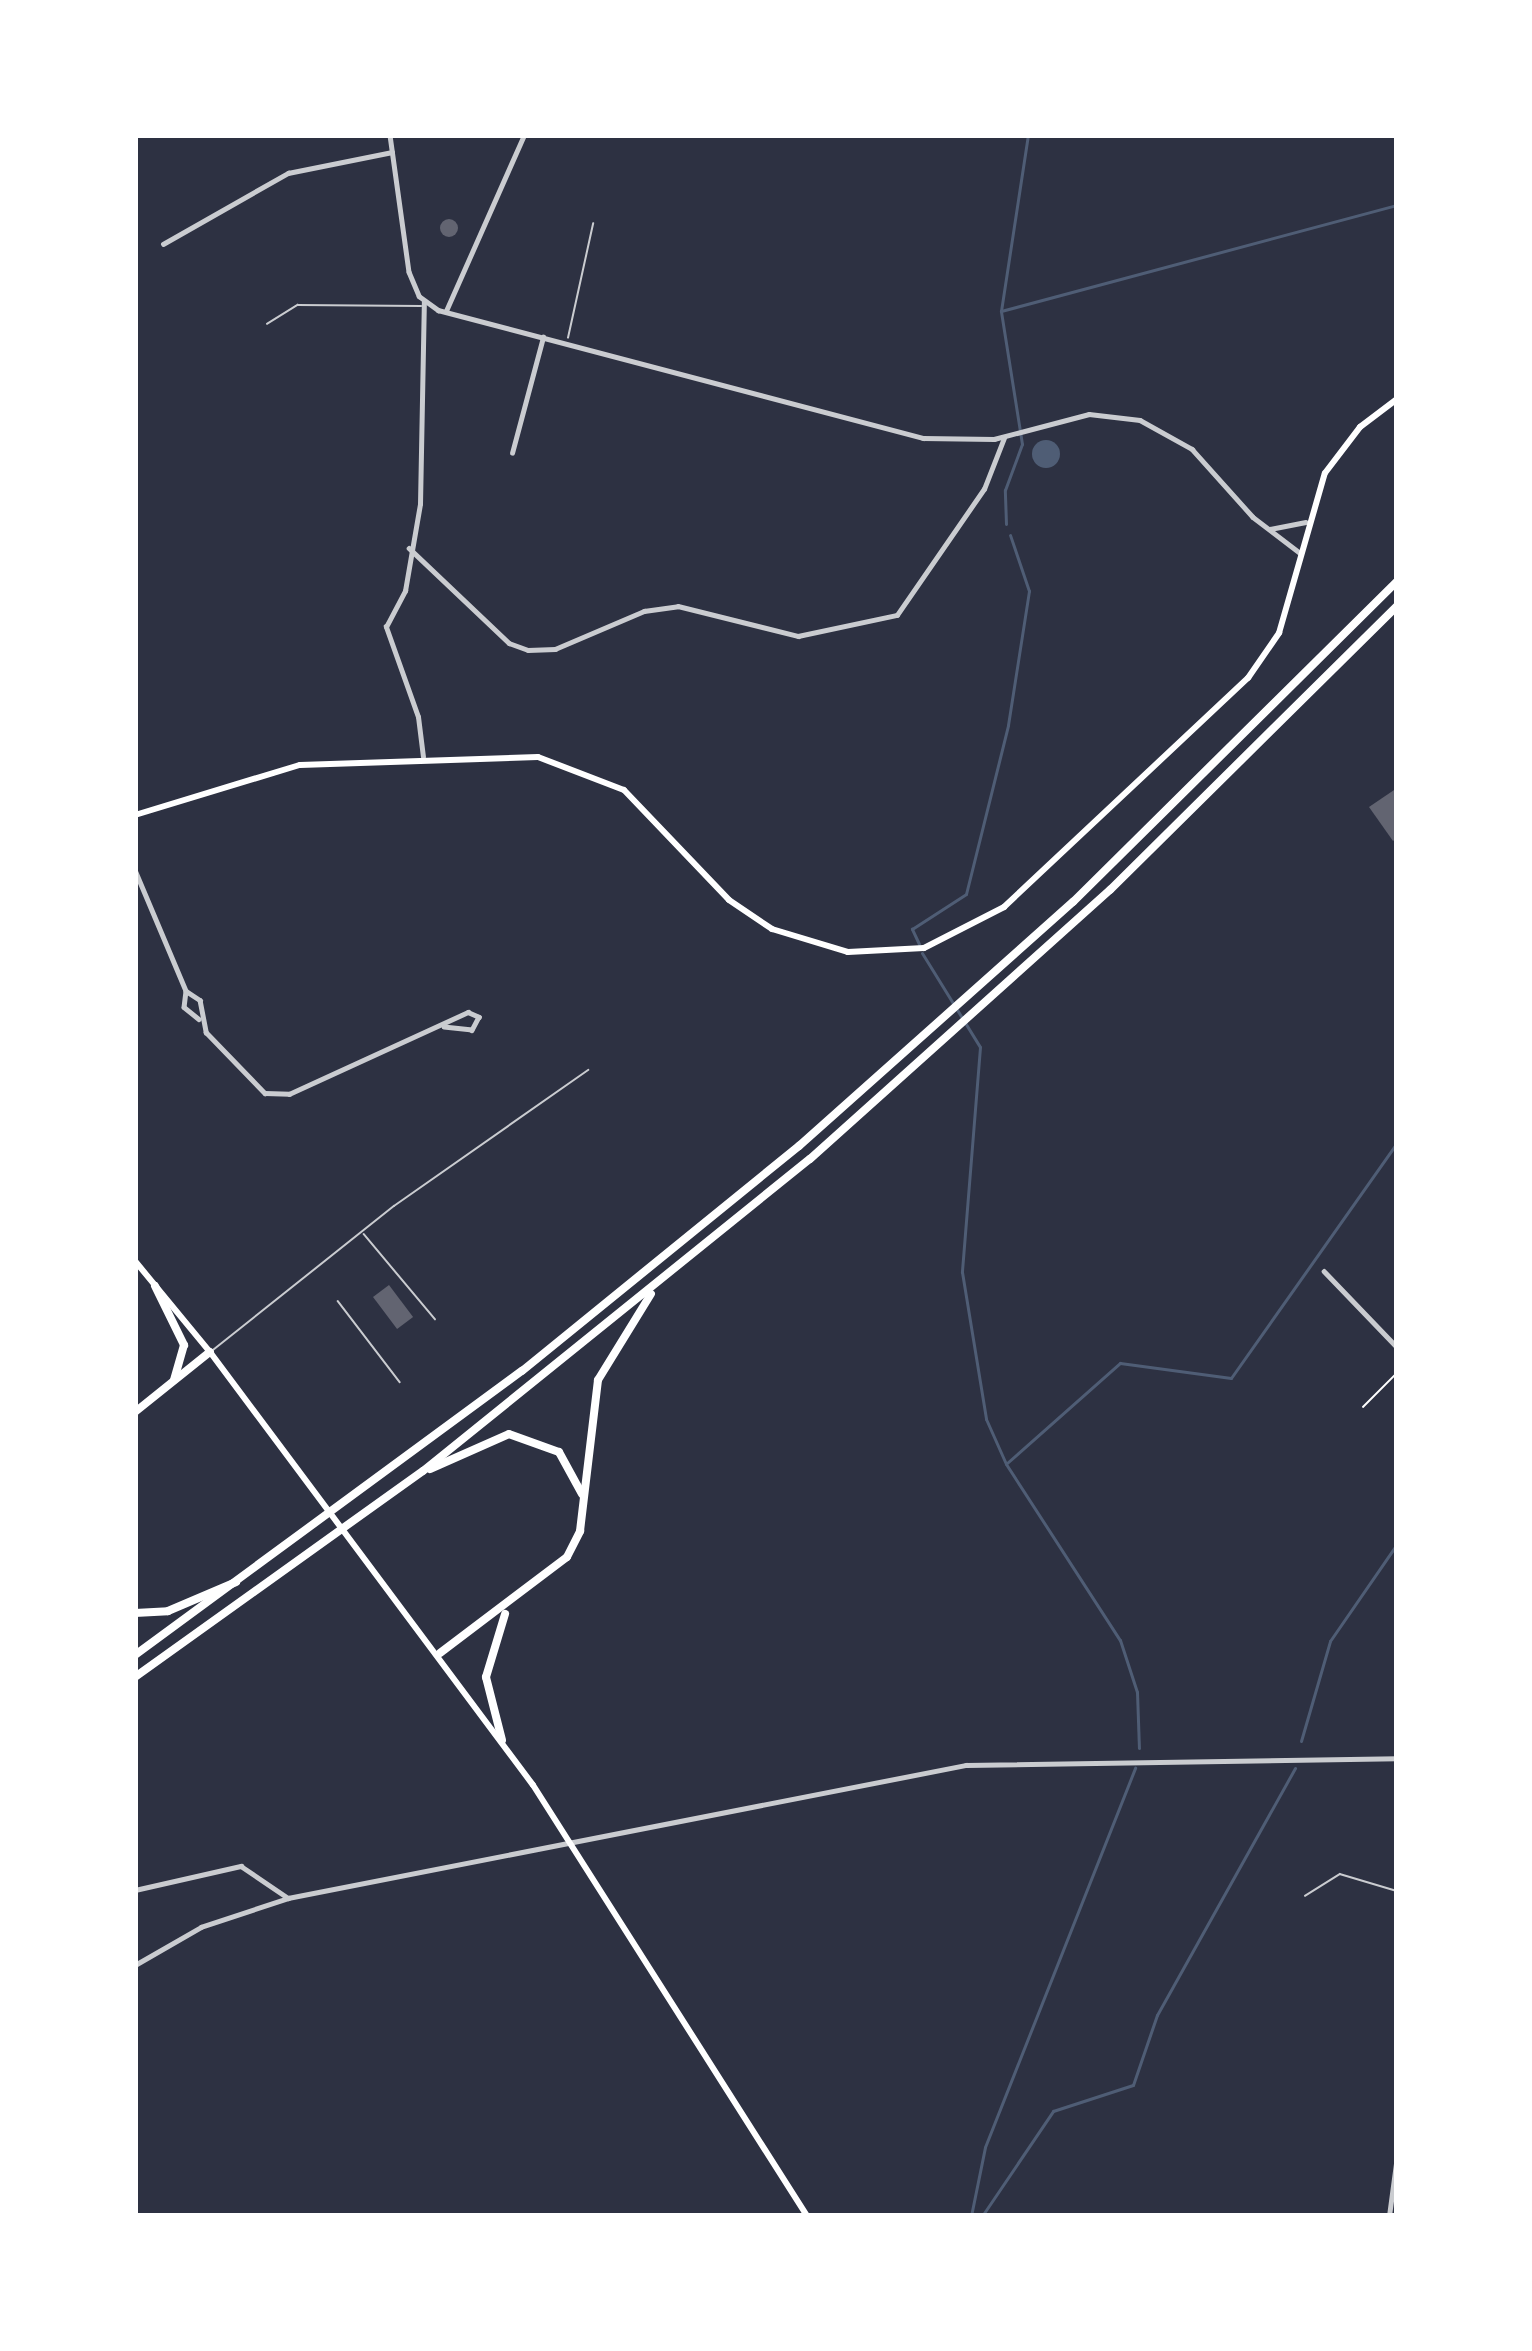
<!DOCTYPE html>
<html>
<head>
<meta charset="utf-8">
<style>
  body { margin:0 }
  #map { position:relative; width:1532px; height:2351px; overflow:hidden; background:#2d3142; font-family:"DejaVu Sans",sans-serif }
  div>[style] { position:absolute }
  .water>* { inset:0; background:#4f5d75 }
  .round { border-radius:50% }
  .stream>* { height:3px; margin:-1.5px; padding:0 1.5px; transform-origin:1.5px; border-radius:1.5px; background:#4f5d75 }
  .building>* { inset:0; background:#626471; transform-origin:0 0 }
  .path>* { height:1.5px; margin:-0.75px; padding:0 0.75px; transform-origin:0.75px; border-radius:0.75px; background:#fff }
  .service>* { height:1.5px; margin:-0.75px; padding:0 0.75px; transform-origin:0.75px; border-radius:0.75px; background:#caccd0 }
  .minor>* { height:4.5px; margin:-2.25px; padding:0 2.25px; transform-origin:2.25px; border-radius:2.25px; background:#caccd0 }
  .tertiary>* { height:4.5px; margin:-2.25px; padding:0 2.25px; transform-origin:2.25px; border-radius:2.25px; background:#caccd0 }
  .secondary>* { height:6px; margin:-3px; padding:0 3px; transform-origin:3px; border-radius:3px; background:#fff }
  .primary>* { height:6px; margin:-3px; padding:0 3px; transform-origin:3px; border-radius:3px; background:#fff }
  .motorway>* { height:8px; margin:-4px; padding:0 4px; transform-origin:4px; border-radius:4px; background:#fff }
  span { translate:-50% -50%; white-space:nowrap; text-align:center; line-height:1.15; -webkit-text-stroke:9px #fff; paint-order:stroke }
  .frame { position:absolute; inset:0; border:138px solid #fff; pointer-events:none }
</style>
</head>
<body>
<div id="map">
  <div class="water">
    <div class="round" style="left:1032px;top:440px;width:28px;height:28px"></div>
  </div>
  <div class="stream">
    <div style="left:1001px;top:311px;width:410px;rotate:-15deg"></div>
    <div style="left:1006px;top:524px;width:34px;rotate:-92deg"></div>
    <div style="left:1005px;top:490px;width:49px;rotate:-69.7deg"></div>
    <div style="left:1022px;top:444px;width:135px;rotate:-99deg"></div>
    <div style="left:1001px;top:311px;width:178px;rotate:-81.3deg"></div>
    <div style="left:919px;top:944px;width:17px;rotate:-115deg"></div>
    <div style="left:912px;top:929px;width:64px;rotate:-32.9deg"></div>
    <div style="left:966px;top:894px;width:174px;rotate:-76deg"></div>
    <div style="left:1008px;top:725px;width:136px;rotate:-81.1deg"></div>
    <div style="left:1029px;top:591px;width:59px;rotate:-108.7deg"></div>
    <div style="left:922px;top:953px;width:110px;rotate:58.3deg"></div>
    <div style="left:980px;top:1047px;width:226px;rotate:94.6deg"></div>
    <div style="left:962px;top:1272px;width:149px;rotate:80.7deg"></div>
    <div style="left:986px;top:1419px;width:49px;rotate:66deg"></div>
    <div style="left:1006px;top:1464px;width:210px;rotate:57.1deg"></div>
    <div style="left:1120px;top:1640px;width:55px;rotate:71.9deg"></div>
    <div style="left:1137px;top:1692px;width:56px;rotate:88deg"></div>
    <div style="left:1007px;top:1463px;width:151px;rotate:-41.5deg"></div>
    <div style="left:1120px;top:1363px;width:112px;rotate:7.7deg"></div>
    <div style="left:1231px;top:1378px;width:288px;rotate:-54.8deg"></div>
    <div style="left:1301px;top:1741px;width:104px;rotate:-73.8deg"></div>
    <div style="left:1330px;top:1641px;width:118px;rotate:-55.4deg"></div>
    <div style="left:971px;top:2216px;width:70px;rotate:-78.5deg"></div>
    <div style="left:985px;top:2147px;width:408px;rotate:-68.4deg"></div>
    <div style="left:982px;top:2216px;width:127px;rotate:-55.9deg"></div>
    <div style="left:1053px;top:2111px;width:84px;rotate:-18deg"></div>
    <div style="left:1133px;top:2085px;width:74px;rotate:-71.1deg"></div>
    <div style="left:1157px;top:2015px;width:283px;rotate:-60.8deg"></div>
  </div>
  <div class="building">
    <div class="round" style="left:440px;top:219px;width:18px;height:18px"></div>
    <div style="clip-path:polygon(1397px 788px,1397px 838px,1393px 841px,1369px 807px)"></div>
    <div style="left:389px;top:1285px;width:40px;height:20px;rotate:53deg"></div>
  </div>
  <div class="path">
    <div style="left:1363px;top:1407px;width:48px;rotate:-45deg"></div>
  </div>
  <div class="service">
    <div style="left:267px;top:324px;width:36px;rotate:-32deg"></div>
    <div style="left:298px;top:305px;width:123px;rotate:0.5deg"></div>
    <div style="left:568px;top:338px;width:117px;rotate:-77.6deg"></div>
    <div style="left:364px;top:1234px;width:111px;rotate:50.1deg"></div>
    <div style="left:338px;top:1301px;width:102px;rotate:52.6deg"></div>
    <div style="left:213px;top:1350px;width:231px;rotate:-38.5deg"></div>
    <div style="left:394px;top:1206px;width:237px;rotate:-35deg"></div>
    <div style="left:1305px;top:1896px;width:41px;rotate:-32.2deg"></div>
    <div style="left:1340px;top:1874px;width:59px;rotate:16.6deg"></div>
  </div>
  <div class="minor">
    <div style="left:390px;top:135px;width:138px;rotate:82.1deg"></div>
    <div style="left:409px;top:272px;width:26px;rotate:67deg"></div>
    <div style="left:419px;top:296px;width:24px;rotate:36deg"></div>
    <div style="left:438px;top:310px;width:502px;rotate:14.78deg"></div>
    <div style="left:923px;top:438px;width:71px;rotate:0.8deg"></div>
    <div style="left:994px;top:439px;width:98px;rotate:-14.7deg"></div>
    <div style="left:1089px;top:414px;width:51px;rotate:6.7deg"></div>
    <div style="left:1140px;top:420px;width:60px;rotate:29.1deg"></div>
    <div style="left:1192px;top:449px;width:91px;rotate:48.1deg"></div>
    <div style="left:1253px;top:517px;width:58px;rotate:37.3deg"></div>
    <div style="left:163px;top:244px;width:144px;rotate:-29.6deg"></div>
    <div style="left:288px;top:173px;width:106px;rotate:-11.4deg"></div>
    <div style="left:446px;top:311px;width:193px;rotate:-66.1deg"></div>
    <div style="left:512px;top:453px;width:120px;rotate:-75deg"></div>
    <div style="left:1270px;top:529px;width:36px;rotate:-11deg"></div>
    <div style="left:409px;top:548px;width:138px;rotate:43.5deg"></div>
    <div style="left:509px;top:643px;width:20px;rotate:20deg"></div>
    <div style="left:528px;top:650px;width:27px;rotate:-2deg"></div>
    <div style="left:555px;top:649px;width:97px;rotate:-23.1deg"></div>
    <div style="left:644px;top:611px;width:34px;rotate:-8deg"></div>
    <div style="left:678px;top:606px;width:124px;rotate:14deg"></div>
    <div style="left:798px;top:636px;width:101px;rotate:-12deg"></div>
    <div style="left:897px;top:615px;width:153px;rotate:-55.4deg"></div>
    <div style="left:984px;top:489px;width:55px;rotate:-68.6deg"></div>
    <div style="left:423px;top:757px;width:40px;rotate:-97.1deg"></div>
    <div style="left:418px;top:717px;width:96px;rotate:-109.6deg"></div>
    <div style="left:386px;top:627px;width:41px;rotate:-62.2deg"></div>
    <div style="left:405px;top:591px;width:88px;rotate:-80.2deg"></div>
    <div style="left:420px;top:504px;width:202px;rotate:-88.9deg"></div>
    <div style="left:135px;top:870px;width:131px;rotate:67.1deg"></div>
    <div style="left:186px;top:991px;width:17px;rotate:33deg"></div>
    <div style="left:200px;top:1000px;width:33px;rotate:79deg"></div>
    <div style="left:206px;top:1032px;width:85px;rotate:46deg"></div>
    <div style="left:265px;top:1093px;width:24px;rotate:2deg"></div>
    <div style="left:289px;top:1094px;width:197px;rotate:-24.6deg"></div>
    <div style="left:468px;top:1012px;width:12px;rotate:24deg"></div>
    <div style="left:479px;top:1017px;width:15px;rotate:118deg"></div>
    <div style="left:472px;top:1030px;width:28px;rotate:-174deg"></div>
    <div style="left:186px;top:991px;width:16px;rotate:97deg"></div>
    <div style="left:184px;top:1007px;width:19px;rotate:39deg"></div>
    <div style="left:1324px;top:1271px;width:105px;rotate:46.2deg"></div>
    <div style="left:135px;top:1890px;width:109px;rotate:-12.8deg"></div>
    <div style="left:241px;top:1866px;width:57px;rotate:34.2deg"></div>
    <div style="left:135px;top:1965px;width:76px;rotate:-29.9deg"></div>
    <div style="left:201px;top:1927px;width:92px;rotate:-18.4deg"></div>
    <div style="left:288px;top:1898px;width:691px;rotate:-11.1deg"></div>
    <div style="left:966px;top:1765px;width:431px;rotate:-0.9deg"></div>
  </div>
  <div class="tertiary">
    <div style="left:1389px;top:2216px;width:61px;rotate:-82.4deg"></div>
  </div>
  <div class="secondary">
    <div style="left:135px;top:815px;width:172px;rotate:-16.9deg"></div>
    <div style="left:300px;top:765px;width:238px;rotate:-1.9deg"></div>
    <div style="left:538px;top:757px;width:92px;rotate:21deg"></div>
    <div style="left:624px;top:790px;width:152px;rotate:46.3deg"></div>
    <div style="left:729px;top:900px;width:52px;rotate:34deg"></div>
    <div style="left:772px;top:929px;width:79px;rotate:16.8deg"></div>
    <div style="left:848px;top:952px;width:76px;rotate:-3deg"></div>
    <div style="left:924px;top:948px;width:90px;rotate:-27.1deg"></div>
    <div style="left:1004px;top:907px;width:335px;rotate:-43.2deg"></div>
    <div style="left:1248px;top:678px;width:55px;rotate:-55.4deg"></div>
    <div style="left:1279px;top:633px;width:166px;rotate:-74deg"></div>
    <div style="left:1325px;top:473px;width:58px;rotate:-52.7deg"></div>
    <div style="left:1360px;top:427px;width:46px;rotate:-37.1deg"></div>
    <div style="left:135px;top:1261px;width:118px;rotate:50.5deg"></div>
  </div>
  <div class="primary">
    <div style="left:210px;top:1352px;width:540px;rotate:53.28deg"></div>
    <div style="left:533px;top:1785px;width:511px;rotate:57.55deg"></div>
  </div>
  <div class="motorway">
    <div style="left:155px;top:1286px;width:66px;rotate:63.8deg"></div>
    <div style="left:184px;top:1345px;width:36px;rotate:106deg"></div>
    <div style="left:135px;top:1412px;width:96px;rotate:-38.7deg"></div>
    <div style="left:430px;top:1469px;width:86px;rotate:-23.9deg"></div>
    <div style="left:509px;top:1434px;width:53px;rotate:19.8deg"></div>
    <div style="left:559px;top:1452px;width:48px;rotate:61.3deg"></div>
    <div style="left:135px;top:1613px;width:33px;rotate:-3deg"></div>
    <div style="left:168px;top:1611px;width:74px;rotate:-23.1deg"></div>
    <div style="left:440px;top:1653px;width:159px;rotate:-37.1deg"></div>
    <div style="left:567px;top:1557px;width:29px;rotate:-63deg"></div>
    <div style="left:580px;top:1531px;width:152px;rotate:-83.2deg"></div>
    <div style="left:598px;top:1380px;width:101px;rotate:-58.4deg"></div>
    <div style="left:135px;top:1655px;width:480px;rotate:-36.3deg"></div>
    <div style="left:522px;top:1371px;width:357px;rotate:-39.1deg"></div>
    <div style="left:799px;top:1146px;width:367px;rotate:-41.7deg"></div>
    <div style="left:1073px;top:902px;width:456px;rotate:-44.7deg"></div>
    <div style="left:135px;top:1677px;width:354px;rotate:-35.6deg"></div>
    <div style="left:423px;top:1471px;width:497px;rotate:-38.9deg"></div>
    <div style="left:810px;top:1159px;width:403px;rotate:-41.9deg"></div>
    <div style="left:1110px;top:890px;width:404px;rotate:-44.7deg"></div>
    <div style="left:502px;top:1740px;width:65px;rotate:-104.3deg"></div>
    <div style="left:486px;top:1677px;width:66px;rotate:-73.2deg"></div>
  </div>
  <div class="frame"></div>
</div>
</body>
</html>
